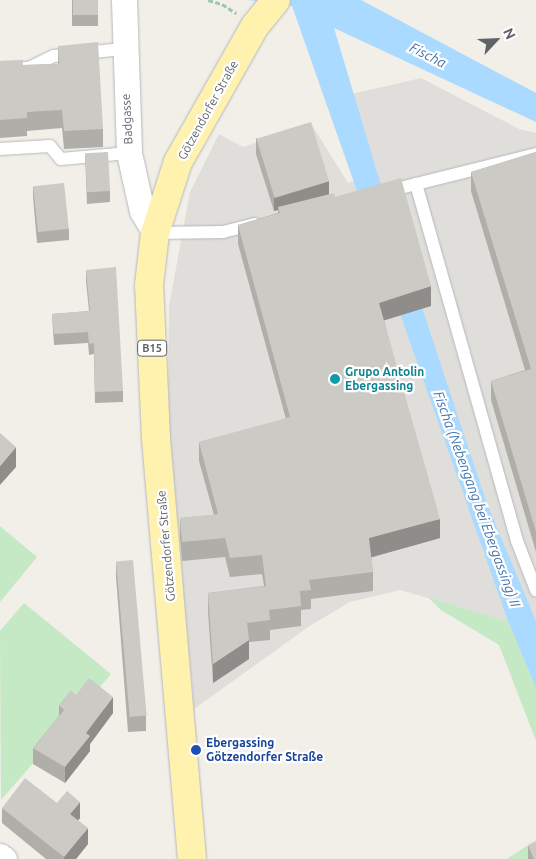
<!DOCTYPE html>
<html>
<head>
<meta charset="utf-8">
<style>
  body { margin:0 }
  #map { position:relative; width:536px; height:859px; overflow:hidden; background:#f1efe8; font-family:Ubuntu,sans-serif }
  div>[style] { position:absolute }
  .industrial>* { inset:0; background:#e0deda }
  .green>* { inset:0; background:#c5e8c5 }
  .water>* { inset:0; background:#aadaff }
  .path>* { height:3px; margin-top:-1.5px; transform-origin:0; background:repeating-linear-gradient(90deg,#9cc7a9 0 5px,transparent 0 7.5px) }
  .roads { filter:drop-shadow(0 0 1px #b5b8bc) drop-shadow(0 0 1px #b5b8bc) }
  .lane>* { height:12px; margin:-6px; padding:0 6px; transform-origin:6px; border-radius:6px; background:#fff }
  .street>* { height:25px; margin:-12.5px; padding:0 12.5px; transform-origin:12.5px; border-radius:12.5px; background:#fff }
  .primary>* { height:28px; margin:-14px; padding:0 14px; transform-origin:14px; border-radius:14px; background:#fff2af }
  .wall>* { inset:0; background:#afaea9; transform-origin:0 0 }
  .shaded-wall>* { inset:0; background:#8f8d8a }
  .building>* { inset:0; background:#cccac5; transform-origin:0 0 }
  .dots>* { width:14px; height:14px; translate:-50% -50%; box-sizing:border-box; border:2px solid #fff; border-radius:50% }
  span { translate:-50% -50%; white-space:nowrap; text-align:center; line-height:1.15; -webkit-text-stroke:4.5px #fff; paint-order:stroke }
  .shield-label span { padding:1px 4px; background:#fff; border:1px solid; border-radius:4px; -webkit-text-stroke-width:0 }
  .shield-label { font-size:11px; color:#5f6368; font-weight:700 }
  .street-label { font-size:12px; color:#5f6368 }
  .culture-label { font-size:12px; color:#0d838f; font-weight:700 }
  .left { translate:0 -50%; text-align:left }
  .transit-label { font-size:12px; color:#164399; font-weight:700 }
  .water-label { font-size:14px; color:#4174aa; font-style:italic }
  .north { position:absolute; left:471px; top:15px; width:50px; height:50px; -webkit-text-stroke:4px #fff; paint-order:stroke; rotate:65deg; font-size:14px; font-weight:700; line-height:20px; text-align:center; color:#5f6368 }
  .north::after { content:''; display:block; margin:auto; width:18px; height:22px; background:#5f6368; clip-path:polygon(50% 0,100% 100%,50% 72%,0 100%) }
</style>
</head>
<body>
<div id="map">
  <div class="industrial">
    <div style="clip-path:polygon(421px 78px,519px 129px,536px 133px,536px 688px,508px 621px,400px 590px,350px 602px,311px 625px,194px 709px,168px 411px,169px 306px,190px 192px,219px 134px,243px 147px,312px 125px,348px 183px,378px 174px,352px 94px)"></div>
  </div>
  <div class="green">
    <div style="clip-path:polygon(0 526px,37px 557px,0 602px)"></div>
    <div style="clip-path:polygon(429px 598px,508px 621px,536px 688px,536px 741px,499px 645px,441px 610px)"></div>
    <div style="clip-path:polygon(24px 603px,111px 674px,1px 800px,0 631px)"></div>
    <div style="clip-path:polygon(536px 840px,536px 859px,507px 859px)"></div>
  </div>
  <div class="water">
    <div style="clip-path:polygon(248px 0,361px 0,536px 93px,536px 122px,334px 28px,378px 175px,487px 504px,536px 621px,536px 688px,508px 621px,292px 6px)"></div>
  </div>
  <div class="path">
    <div style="left:208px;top:0;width:15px;rotate:16deg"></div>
    <div style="left:222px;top:4px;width:17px;rotate:33deg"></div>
  </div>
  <div class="roads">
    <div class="lane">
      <div style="left:0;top:69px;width:29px;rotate:-2deg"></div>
      <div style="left:29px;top:68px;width:28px;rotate:-26deg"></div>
      <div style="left:54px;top:56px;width:69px;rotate:-5.8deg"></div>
      <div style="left:0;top:149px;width:50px;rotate:-3.4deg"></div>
      <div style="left:50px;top:146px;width:17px;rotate:50deg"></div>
      <div style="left:61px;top:159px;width:68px;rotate:-5deg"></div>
      <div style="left:416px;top:184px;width:371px;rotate:74.2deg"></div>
      <div style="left:517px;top:541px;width:53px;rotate:68.8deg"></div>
      <div style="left:388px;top:191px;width:153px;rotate:-14deg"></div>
      <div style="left:155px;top:233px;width:68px;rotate:-0.8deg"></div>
      <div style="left:223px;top:232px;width:33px;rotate:-14deg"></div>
    </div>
    <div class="street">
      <div style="left:124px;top:0;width:153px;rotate:88.1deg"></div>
      <div style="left:129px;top:153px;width:59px;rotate:77.4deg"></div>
      <div style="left:142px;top:211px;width:26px;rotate:59deg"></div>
      <div style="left:0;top:856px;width:5px;rotate:37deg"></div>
    </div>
    <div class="primary">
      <div style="left:192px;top:859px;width:423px;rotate:-94.9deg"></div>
      <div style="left:156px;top:438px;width:153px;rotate:-92.6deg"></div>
      <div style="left:149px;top:285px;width:52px;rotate:-83.4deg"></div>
      <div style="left:155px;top:233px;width:75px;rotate:-72.1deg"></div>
      <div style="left:178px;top:162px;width:156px;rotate:-60.5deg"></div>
      <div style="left:255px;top:26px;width:33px;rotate:-51deg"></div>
    </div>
  </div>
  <div class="wall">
    <div style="left:72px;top:0;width:26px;height:26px"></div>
    <div style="clip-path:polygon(58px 46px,103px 129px,103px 147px,64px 149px,62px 128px,27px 131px,27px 136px,0 138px,0 61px,23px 65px,58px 64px)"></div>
    <div style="clip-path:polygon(256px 138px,329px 195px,335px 197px,431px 306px,384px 320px,440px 538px,371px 557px,373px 572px,373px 591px,311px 599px,311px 609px,301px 610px,301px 626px,270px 630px,270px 640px,249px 642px,249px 659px,213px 683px,208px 612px,208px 593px,264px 586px,262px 574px,230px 577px,225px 557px,182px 561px,180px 537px,180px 518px,214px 515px,199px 461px,199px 442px,286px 419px,238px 244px,238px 225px,278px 213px,278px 210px,274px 211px,256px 154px)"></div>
    <div style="clip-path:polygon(536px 152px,536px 552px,491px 400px,491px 381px,525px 370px,471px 191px,471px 172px)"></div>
    <div style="clip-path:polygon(85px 154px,110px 191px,110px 202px,87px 204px)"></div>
    <div style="clip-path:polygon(33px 186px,69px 229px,69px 240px,37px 243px,33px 197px)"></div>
    <div style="clip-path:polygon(86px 270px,123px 391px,123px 402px,95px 403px,94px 354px,89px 355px,88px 343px,54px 345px,52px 314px,89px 311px,86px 281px)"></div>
    <div style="clip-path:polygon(116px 561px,146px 715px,146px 731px,128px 732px,116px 577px)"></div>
    <div style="clip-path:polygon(76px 695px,113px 713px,90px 744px,90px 751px,65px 783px,33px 764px,33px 748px,59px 716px,59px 705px)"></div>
    <div style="clip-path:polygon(57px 803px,80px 818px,78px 821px,88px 844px,76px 859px,46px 859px,2px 823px,2px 808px)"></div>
    <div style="clip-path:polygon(528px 845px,536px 859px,528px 859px)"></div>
  </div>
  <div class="shaded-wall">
    <div style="clip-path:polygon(329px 181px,329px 197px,278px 207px,278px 210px,274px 211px,274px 195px)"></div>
    <div style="clip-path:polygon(431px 286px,431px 306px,379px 322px,379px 303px)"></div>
    <div style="clip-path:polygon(16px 447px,16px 467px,0 485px,0 466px)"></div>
    <div style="clip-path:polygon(440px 519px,440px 538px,369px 558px,369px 538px)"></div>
    <div style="clip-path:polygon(249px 640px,249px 659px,213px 683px,213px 664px)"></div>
    <div style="clip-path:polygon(113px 697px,113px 713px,90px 744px,90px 751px,65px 783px,65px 767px,86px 733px)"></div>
    <div style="clip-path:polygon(80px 802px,80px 818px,70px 830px,70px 814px)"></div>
    <div style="clip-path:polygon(88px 828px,88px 844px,76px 859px,64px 859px,64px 857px)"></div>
  </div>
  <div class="building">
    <div style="left:73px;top:0;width:25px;height:15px"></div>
    <div style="clip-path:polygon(98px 42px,103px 129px,64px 131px,62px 110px,27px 112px,27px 118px,0 120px,0 61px,23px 60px,23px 65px,59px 64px,58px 46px)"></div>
    <div style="left:311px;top:122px;width:62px;height:57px;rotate:73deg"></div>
    <div style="left:108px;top:152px;width:39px;height:23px;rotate:87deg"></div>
    <div style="clip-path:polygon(536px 152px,536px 532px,491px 381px,531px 369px,471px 172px)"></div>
    <div style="clip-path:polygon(401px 178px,431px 286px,379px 303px,440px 519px,369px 538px,373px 572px,309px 580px,311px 590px,300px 591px,301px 606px,269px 610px,270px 620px,247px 623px,249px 640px,213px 664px,208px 593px,266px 586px,262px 555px,230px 558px,225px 538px,182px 542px,180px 518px,218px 514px,199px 442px,290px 417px,238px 225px,280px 213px,278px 207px,334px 193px,335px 197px)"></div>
    <div style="left:64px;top:183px;width:46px;height:31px;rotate:84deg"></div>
    <div style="clip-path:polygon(116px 267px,123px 391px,95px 392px,94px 343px,89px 344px,88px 332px,54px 334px,52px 314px,90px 311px,86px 270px)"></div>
    <div style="clip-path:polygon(0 433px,16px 447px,0 466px)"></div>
    <div style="left:133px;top:560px;width:156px;height:17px;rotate:85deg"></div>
    <div style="clip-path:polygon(89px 678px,113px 697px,86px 733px,90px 736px,65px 767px,33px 748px,64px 710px,59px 705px,71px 690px,76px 695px)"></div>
    <div style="clip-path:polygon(25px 778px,57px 803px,67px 791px,80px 802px,70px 814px,88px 828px,64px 857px,2px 808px)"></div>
    <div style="clip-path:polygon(536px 842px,536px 859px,534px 859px,528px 845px)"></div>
  </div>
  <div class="dots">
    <div style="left:335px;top:379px;background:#0f9aa8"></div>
    <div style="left:196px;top:750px;background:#1a4fb4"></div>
  </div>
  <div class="shield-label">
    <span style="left:152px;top:348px">B15</span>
  </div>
  <div class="street-label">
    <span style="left:208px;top:110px;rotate:-61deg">Götzendorfer Straße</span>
    <span style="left:127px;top:119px;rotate:-93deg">Badgasse</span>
    <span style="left:166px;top:546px;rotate:-95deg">Götzendorfer Straße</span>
  </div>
  <div class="culture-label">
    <span class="left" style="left:345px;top:379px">Grupo Antolin<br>Ebergassing</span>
  </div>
  <div class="transit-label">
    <span class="left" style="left:206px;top:750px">Ebergassing<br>Götzendorfer Straße</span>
  </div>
  <div class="water-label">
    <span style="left:428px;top:55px;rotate:27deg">Fischa</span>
    <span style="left:477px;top:499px;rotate:70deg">Fischa (Nebengang bei Ebergassing) II</span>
  </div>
  <div class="north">N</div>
</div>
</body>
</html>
